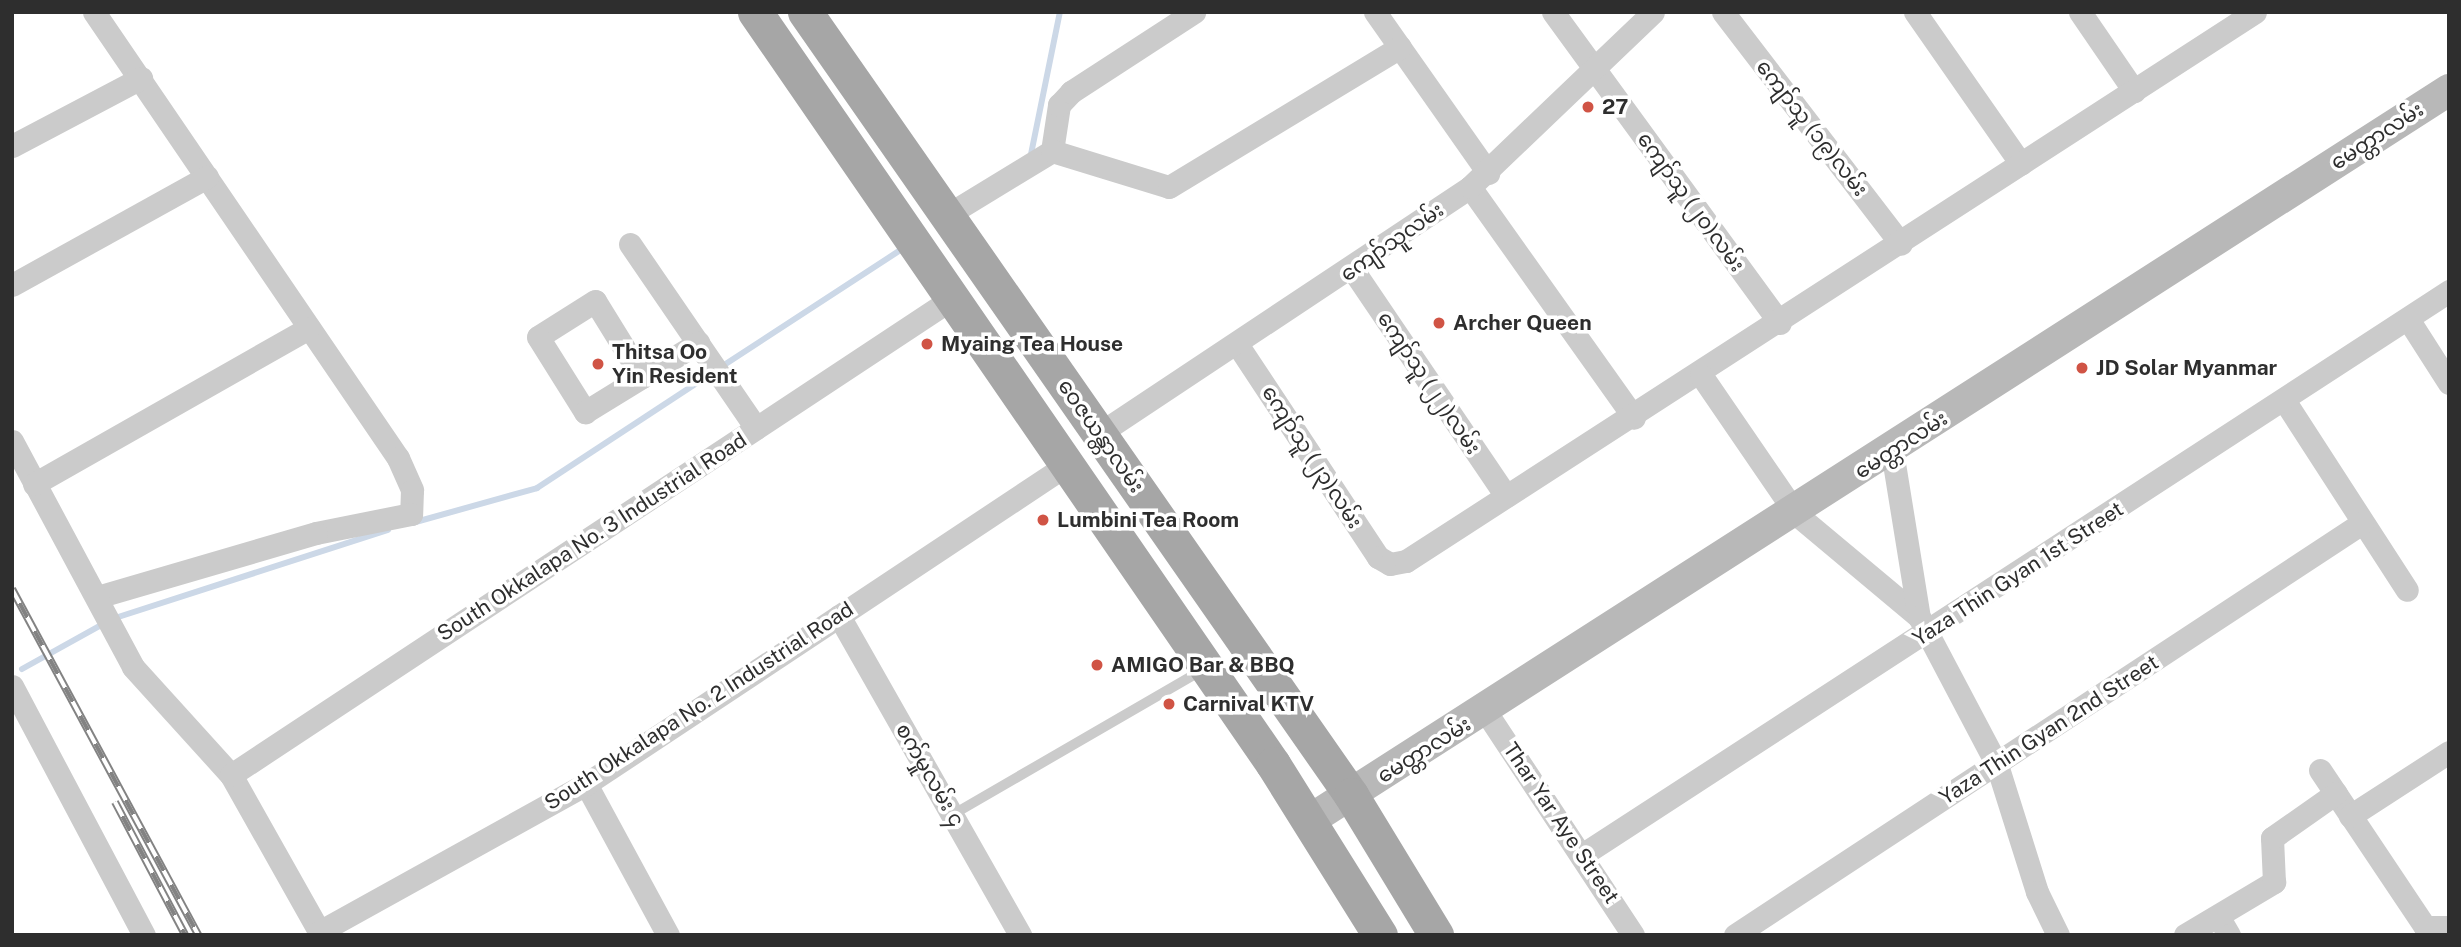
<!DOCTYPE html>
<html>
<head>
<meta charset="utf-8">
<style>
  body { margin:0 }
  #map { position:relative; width:2461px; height:947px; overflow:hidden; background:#fff; font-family:"Public Sans","Noto Sans Myanmar",sans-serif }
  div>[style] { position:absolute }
  .stream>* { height:6px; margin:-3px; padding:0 3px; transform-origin:3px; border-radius:3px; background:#ccd8e7 }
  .lane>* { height:10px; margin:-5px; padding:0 5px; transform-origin:5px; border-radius:5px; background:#cbcbcb }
  .street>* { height:23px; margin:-11.5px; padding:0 11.5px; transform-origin:11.5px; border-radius:11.5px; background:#cbcbcb }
  .secondary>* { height:32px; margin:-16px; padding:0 16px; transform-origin:16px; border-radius:16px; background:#b8b8b8 }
  .primary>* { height:35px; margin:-17.5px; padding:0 17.5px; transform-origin:17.5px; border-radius:17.5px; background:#a6a6a6 }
  .rail>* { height:8px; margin-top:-4px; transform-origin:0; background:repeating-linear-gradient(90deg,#fff 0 16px,#838383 0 32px); box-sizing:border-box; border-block:2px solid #838383 }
  .dots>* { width:19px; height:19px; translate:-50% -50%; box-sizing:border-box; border:4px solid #fff; border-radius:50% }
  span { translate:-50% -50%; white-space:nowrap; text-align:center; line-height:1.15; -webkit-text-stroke:7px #fff; paint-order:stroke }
  .poi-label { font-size:21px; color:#2e2e2e; font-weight:700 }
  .left { translate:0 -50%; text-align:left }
  .street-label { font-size:21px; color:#2e2e2e }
  .frame { position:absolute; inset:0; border:14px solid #2e2e2e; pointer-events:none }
</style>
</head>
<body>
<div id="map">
  <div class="stream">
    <div style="left:1030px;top:159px;width:150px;rotate:-78.5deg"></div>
    <div style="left:721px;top:367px;width:220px;rotate:-33.1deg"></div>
    <div style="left:412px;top:523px;width:130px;rotate:-15.6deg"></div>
    <div style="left:537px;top:488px;width:209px;rotate:-33.3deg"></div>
    <div style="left:112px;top:619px;width:290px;rotate:-17.9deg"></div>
    <div style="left:22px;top:669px;width:93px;rotate:-29.1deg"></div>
  </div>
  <div class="lane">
    <div style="left:952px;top:815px;width:291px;rotate:-30.1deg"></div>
  </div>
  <div class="street">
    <div style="left:94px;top:12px;width:540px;rotate:55.72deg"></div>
    <div style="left:398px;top:458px;width:35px;rotate:66deg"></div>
    <div style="left:412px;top:490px;width:24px;rotate:92deg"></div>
    <div style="left:411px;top:514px;width:97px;rotate:168.7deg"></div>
    <div style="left:316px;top:533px;width:228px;rotate:163.7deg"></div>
    <div style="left:1375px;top:12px;width:197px;rotate:54.9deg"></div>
    <div style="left:1553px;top:12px;width:385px;rotate:53.9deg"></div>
    <div style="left:1723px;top:12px;width:292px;rotate:52.5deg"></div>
    <div style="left:1915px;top:12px;width:185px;rotate:55.1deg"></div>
    <div style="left:2080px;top:12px;width:96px;rotate:55.6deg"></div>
    <div style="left:12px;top:146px;width:146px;rotate:-27.8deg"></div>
    <div style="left:1052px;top:151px;width:47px;rotate:-81.3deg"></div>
    <div style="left:1059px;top:105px;width:18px;rotate:-47deg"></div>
    <div style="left:1071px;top:92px;width:147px;rotate:-33deg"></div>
    <div style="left:1470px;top:187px;width:283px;rotate:54.6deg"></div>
    <div style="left:944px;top:217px;width:127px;rotate:-31.4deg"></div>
    <div style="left:1052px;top:151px;width:122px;rotate:17.1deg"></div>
    <div style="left:1169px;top:187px;width:270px;rotate:-31.2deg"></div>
    <div style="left:630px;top:244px;width:223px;rotate:55.6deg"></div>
    <div style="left:1353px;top:270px;width:273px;rotate:55.9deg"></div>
    <div style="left:12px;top:285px;width:223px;rotate:-29deg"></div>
    <div style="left:2408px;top:319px;width:76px;rotate:57.4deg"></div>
    <div style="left:1239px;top:347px;width:252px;rotate:56.5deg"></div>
    <div style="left:1378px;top:557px;width:14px;rotate:30deg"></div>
    <div style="left:1390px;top:564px;width:16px;rotate:-11deg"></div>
    <div style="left:1406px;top:561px;width:1011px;rotate:-32.89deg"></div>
    <div style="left:1701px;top:375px;width:168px;rotate:55.6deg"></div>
    <div style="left:1796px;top:514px;width:160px;rotate:39.9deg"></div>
    <div style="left:642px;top:377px;width:89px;rotate:-121.7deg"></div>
    <div style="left:595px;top:301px;width:67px;rotate:147.7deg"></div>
    <div style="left:538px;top:337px;width:89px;rotate:57.9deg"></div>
    <div style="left:585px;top:412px;width:67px;rotate:-31.6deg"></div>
    <div style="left:642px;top:377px;width:66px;rotate:-31.3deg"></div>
    <div style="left:2284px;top:400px;width:226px;rotate:57.1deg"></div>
    <div style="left:1100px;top:433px;width:444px;rotate:-33.6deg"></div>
    <div style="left:1470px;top:187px;width:253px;rotate:-43.7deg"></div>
    <div style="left:12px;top:441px;width:256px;rotate:61.8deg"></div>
    <div style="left:133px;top:667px;width:146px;rotate:47.8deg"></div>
    <div style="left:231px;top:775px;width:184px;rotate:60.6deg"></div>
    <div style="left:1892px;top:451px;width:168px;rotate:80.8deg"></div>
    <div style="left:1919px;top:617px;width:167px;rotate:62.2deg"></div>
    <div style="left:1997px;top:765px;width:133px;rotate:72.5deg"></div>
    <div style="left:2037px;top:892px;width:48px;rotate:64deg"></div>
    <div style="left:34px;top:484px;width:316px;rotate:-29.6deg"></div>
    <div style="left:839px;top:616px;width:367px;rotate:60.4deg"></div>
    <div style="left:12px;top:686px;width:282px;rotate:62.1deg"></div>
    <div style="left:1486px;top:712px;width:267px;rotate:56.6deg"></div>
    <div style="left:2320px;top:770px;width:189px;rotate:56.2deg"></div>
    <div style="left:2425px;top:927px;width:24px"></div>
    <div style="left:231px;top:775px;width:865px;rotate:-33.45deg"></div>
    <div style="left:586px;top:784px;width:172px;rotate:61.5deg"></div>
    <div style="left:2350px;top:816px;width:118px;rotate:-32.9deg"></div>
    <div style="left:1585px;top:853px;width:1031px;rotate:-33.04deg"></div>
    <div style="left:2218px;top:916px;width:22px;rotate:60deg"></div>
    <div style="left:319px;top:932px;width:305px;rotate:-29deg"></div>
    <div style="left:586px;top:784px;width:579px;rotate:-33.58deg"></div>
    <div style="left:1735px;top:935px;width:750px;rotate:-33.31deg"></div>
    <div style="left:2185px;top:935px;width:104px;rotate:-30.8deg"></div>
    <div style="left:2274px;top:882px;width:44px;rotate:-92.6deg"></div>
    <div style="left:2272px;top:838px;width:78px;rotate:-35.1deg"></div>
  </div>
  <div class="secondary">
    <div style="left:1310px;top:820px;width:1353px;rotate:-32.66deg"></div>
  </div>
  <div class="primary">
    <div style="left:755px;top:12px;width:913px;rotate:55.44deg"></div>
    <div style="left:1273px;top:764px;width:202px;rotate:58deg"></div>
    <div style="left:805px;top:12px;width:955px;rotate:55.11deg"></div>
    <div style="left:1351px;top:795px;width:164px;rotate:58.7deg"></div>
  </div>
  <div class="rail">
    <div style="left:12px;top:589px;width:393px;rotate:61.7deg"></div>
    <div style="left:115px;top:802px;width:150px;rotate:62.2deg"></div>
  </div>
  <div class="dots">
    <div style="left:1588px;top:107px;background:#d05445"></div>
    <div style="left:1439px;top:323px;background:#d05445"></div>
    <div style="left:927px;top:344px;background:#d05445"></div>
    <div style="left:598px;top:364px;background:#d05445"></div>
    <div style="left:2082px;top:368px;background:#d05445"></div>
    <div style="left:1043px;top:520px;background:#d05445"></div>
    <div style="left:1097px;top:665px;background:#d05445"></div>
    <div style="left:1169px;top:704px;background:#d05445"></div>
  </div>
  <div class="poi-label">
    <span class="left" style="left:1602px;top:107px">27</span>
    <span class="left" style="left:1453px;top:323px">Archer Queen</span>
    <span class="left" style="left:941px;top:344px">Myaing Tea House</span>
    <span class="left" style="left:612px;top:364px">Thitsa Oo<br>Yin Resident</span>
    <span class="left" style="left:2096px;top:368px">JD Solar Myanmar</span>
    <span class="left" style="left:1057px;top:520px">Lumbini Tea Room</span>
    <span class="left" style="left:1111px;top:665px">AMIGO Bar &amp; BBQ</span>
    <span class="left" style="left:1183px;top:704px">Carnival KTV</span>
  </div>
  <div class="street-label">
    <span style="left:1812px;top:128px;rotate:52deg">ကျော်သူ (၁၉)လမ်း</span>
    <span style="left:2377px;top:136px;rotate:-33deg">မေတ္တာလမ်း</span>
    <span style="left:1691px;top:202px;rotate:54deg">ကျော်သူ (၂၀)လမ်း</span>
    <span style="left:1392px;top:242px;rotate:-35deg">ကျော်သူလမ်း</span>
    <span style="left:1429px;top:383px;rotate:56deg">ကျော်သူ (၂၂)လမ်း</span>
    <span style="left:1101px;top:436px;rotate:55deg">ဝေဇယန္တာလမ်း</span>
    <span style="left:1901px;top:445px;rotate:-33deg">မေတ္တာလမ်း</span>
    <span style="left:1312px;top:457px;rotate:57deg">ကျော်သူ (၂၃)လမ်း</span>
    <span style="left:592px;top:537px;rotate:-33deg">South Okkalapa No. 3 Industrial Road</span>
    <span style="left:2018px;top:574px;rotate:-33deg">Yaza Thin Gyan 1st Street</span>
    <span style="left:699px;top:706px;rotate:-33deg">South Okkalapa No. 2 Industrial Road</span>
    <span style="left:2049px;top:730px;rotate:-33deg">Yaza Thin Gyan 2nd Street</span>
    <span style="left:1424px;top:750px;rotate:-32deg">မေတ္တာလမ်း</span>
    <span style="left:930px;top:775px;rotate:60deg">စက်မှုလမ်း ၄</span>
    <span style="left:1561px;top:823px;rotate:56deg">Thar Yar Aye Street</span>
  </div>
  <div class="frame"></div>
</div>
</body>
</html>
